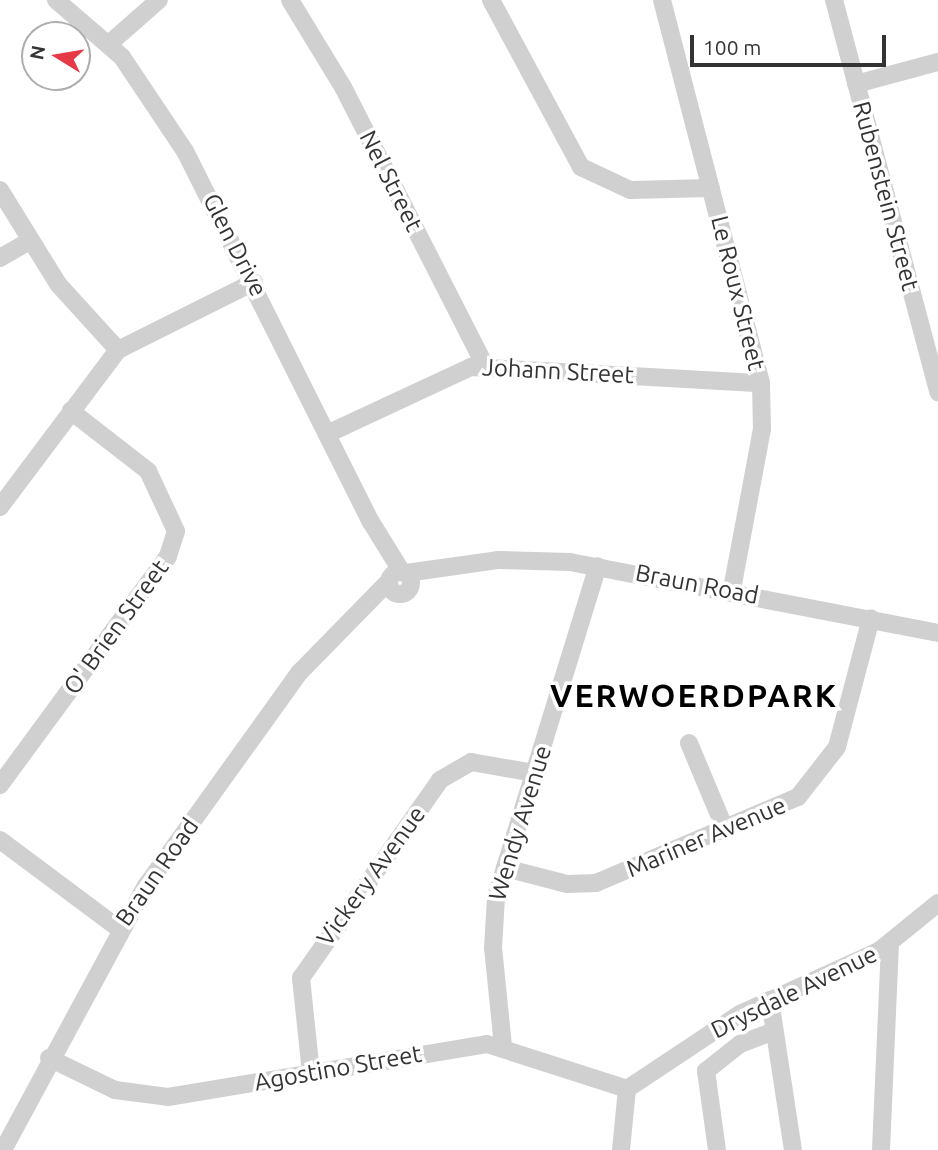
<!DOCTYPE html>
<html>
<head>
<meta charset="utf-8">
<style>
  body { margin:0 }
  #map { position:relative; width:938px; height:1150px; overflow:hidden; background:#fff; font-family:Ubuntu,sans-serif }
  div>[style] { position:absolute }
  .minor>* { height:18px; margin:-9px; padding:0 9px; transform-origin:9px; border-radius:9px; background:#d0d0d0 }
  .minor>.ring { margin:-9px; padding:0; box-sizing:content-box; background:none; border:18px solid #d0d0d0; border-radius:50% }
  span { translate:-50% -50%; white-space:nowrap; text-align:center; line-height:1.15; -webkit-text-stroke:7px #fff; paint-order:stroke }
  .street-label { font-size:24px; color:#333 }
  .district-label { font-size:32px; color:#000; font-weight:700; letter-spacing:2px }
  .north { position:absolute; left:21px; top:21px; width:70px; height:70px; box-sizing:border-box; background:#fff; border:2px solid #adadad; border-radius:50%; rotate:281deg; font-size:19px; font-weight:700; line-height:28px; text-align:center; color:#333 }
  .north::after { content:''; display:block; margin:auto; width:24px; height:32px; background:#e63946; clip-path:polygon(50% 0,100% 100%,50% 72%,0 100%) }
  .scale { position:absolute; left:690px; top:35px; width:196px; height:32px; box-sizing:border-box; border:4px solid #333; border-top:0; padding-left:9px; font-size:21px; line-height:24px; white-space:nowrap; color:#333; -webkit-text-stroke:5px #fff; paint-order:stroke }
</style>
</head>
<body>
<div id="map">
  <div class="minor">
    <div style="left:56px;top:0;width:87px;rotate:40.8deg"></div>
    <div style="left:122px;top:57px;width:113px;rotate:56.2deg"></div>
    <div style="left:185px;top:151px;width:415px;rotate:63.4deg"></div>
    <div style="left:371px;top:522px;width:59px;rotate:58.2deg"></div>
    <div style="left:290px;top:0;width:102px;rotate:58.7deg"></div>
    <div style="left:343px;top:87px;width:313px;rotate:63deg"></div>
    <div style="left:491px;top:0;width:190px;rotate:61.7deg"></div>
    <div style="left:581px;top:167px;width:54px;rotate:25.1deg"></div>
    <div style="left:630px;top:190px;width:81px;rotate:-1.4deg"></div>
    <div style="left:662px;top:0;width:396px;rotate:75.5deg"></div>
    <div style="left:761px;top:383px;width:46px;rotate:88.8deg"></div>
    <div style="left:762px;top:429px;width:164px;rotate:100.6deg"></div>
    <div style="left:834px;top:0;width:406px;rotate:75.1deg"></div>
    <div style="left:110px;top:43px;width:65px;rotate:-41.3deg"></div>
    <div style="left:856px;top:84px;width:85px;rotate:-15deg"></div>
    <div style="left:0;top:190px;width:110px;rotate:58.3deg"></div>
    <div style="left:58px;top:284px;width:89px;rotate:47.7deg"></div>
    <div style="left:0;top:258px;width:34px;rotate:-30deg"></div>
    <div style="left:327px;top:434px;width:159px;rotate:-25deg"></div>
    <div style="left:471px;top:367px;width:290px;rotate:3.2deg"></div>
    <div style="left:0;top:507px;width:196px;rotate:-53.1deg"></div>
    <div style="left:118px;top:350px;width:152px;rotate:-26.6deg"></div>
    <div class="ring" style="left:389px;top:572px;width:4px;height:4px"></div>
    <div style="left:406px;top:573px;width:94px;rotate:-8deg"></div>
    <div style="left:499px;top:560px;width:71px;rotate:1.6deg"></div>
    <div style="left:570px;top:562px;width:375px;rotate:10.9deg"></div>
    <div style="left:689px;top:743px;width:93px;rotate:67.3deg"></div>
    <div style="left:0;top:785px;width:284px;rotate:-53.7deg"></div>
    <div style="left:168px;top:556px;width:26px;rotate:-72deg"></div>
    <div style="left:176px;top:531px;width:66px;rotate:-115deg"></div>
    <div style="left:148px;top:471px;width:98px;rotate:-142.1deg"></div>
    <div style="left:0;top:840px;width:147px;rotate:36.7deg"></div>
    <div style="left:505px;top:868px;width:64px;rotate:14.5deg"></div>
    <div style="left:567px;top:884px;width:29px;rotate:-2deg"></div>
    <div style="left:596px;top:883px;width:220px;rotate:-23.1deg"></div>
    <div style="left:798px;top:797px;width:63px;rotate:-52deg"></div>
    <div style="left:837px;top:747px;width:133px;rotate:-75.2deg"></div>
    <div style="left:770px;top:1000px;width:152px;rotate:81.3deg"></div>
    <div style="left:503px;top:1046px;width:99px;rotate:-95.8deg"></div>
    <div style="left:493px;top:948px;width:51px;rotate:-86.6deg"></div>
    <div style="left:496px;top:897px;width:346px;rotate:-72.9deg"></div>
    <div style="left:49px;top:1058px;width:73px;rotate:25.9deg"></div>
    <div style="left:115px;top:1090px;width:53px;rotate:7.5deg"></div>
    <div style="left:168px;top:1097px;width:323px;rotate:-9.4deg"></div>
    <div style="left:487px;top:1044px;width:147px;rotate:17.8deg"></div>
    <div style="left:311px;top:1073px;width:96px;rotate:-96deg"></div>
    <div style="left:301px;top:978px;width:242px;rotate:-54.9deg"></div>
    <div style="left:440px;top:780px;width:36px;rotate:-30deg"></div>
    <div style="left:471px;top:762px;width:64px;rotate:9.9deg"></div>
    <div style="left:3px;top:1150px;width:300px;rotate:-61.6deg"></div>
    <div style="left:146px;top:886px;width:264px;rotate:-54.3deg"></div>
    <div style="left:300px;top:672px;width:127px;rotate:-45.6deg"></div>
    <div style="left:621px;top:1150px;width:61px;rotate:-84.4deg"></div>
    <div style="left:627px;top:1089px;width:136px;rotate:-33.6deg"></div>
    <div style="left:740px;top:1014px;width:153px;rotate:-24.4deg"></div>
    <div style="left:879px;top:951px;width:76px;rotate:-39.1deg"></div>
    <div style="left:717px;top:1150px;width:80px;rotate:-97.9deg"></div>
    <div style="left:706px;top:1071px;width:43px;rotate:-38.5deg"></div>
    <div style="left:740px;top:1044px;width:36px;rotate:-21deg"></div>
    <div style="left:881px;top:1150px;width:206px;rotate:-87.5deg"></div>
  </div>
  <div class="street-label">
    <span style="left:391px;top:181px;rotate:63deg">Nel Street</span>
    <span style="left:886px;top:196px;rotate:75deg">Rubenstein Street</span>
    <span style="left:235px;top:245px;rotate:63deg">Glen Drive</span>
    <span style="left:738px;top:293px;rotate:76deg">Le Roux Street</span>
    <span style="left:558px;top:371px;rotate:3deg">Johann Street</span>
    <span style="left:697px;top:584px;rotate:11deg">Braun Road</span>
    <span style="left:116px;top:627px;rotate:-54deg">O' Brien Street</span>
    <span style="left:520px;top:823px;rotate:-73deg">Wendy Avenue</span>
    <span style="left:706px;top:837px;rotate:-23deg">Mariner Avenue</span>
    <span style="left:157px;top:872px;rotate:-55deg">Braun Road</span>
    <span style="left:371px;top:876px;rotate:-54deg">Vickery Avenue</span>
    <span style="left:794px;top:992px;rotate:-26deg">Drysdale Avenue</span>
    <span style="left:338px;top:1068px;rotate:-10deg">Agostino Street</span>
  </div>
  <div class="district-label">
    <span style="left:694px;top:695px">VERWOERDPARK</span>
  </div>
  <div class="north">N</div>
  <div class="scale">100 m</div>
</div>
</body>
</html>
